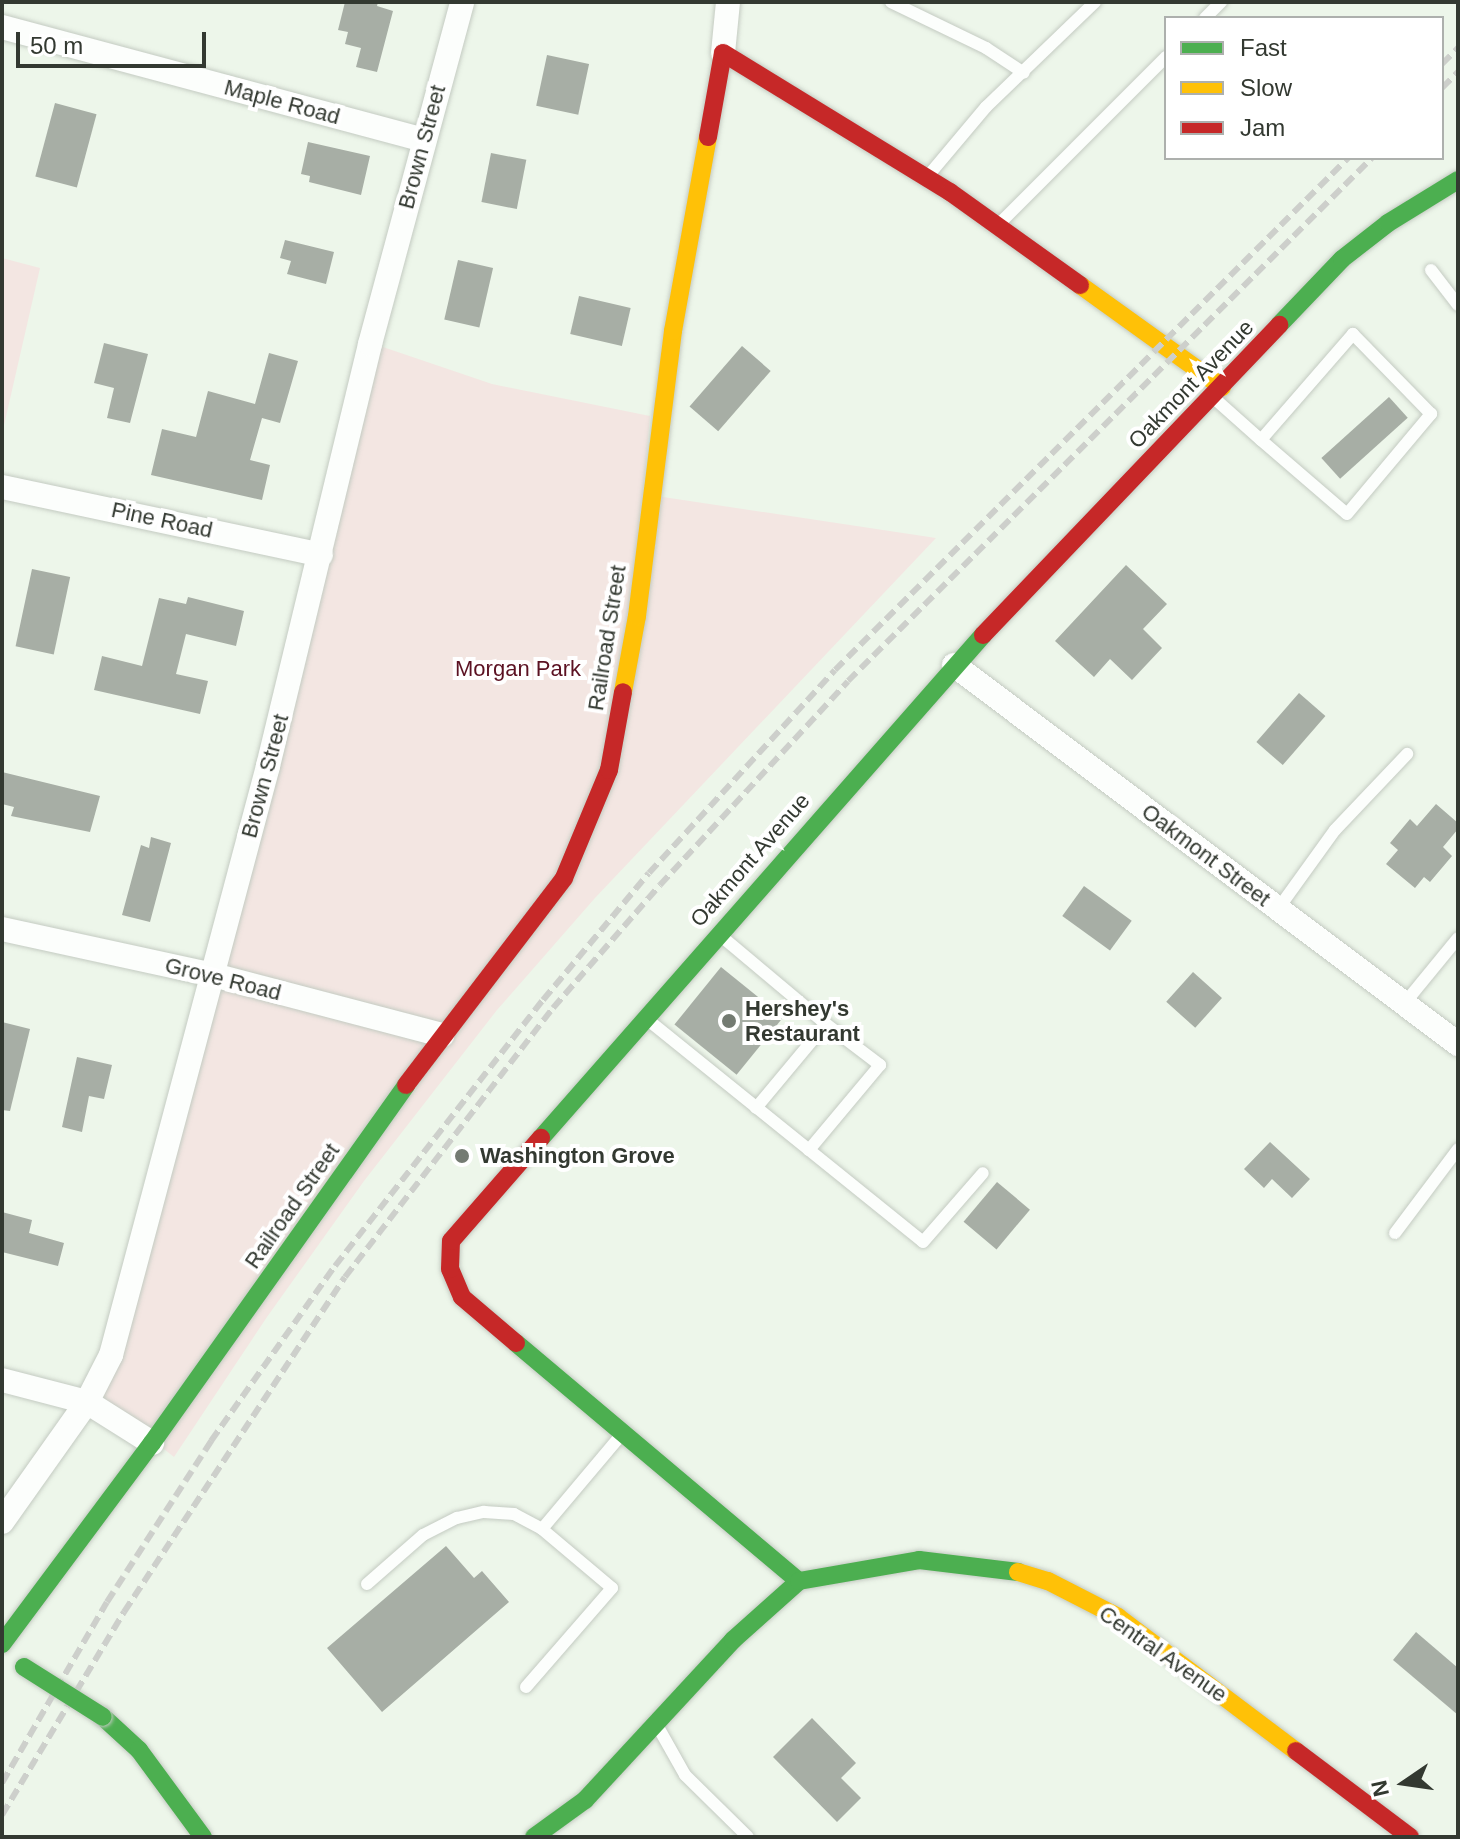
<!DOCTYPE html>
<html>
<head>
<meta charset="utf-8">
<style>
  body { margin:0 }
  #map { position:relative; width:1460px; height:1839px; overflow:hidden; background:#edf6ea; font-family:Helvetica,sans-serif }
  div>[style] { position:absolute }
  .green>* { inset:0; background:#f3e6e2 }
  .building>* { inset:0; background:#a7aea5; transform-origin:0 0 }
  .roads { filter:drop-shadow(0 0 2px #c4cbc2) drop-shadow(0 0 2px #c4cbc2) }
  .lane>* { height:12px; margin:-6px; padding:0 6px; transform-origin:6px; border-radius:6px; background:#fcfefc }
  .street>* { height:24px; margin:-12px; padding:0 12px; transform-origin:12px; border-radius:12px; background:#fcfefc }
  .fast>* { height:18px; margin:-9px; padding:0 9px; transform-origin:9px; border-radius:9px; background:#4caf50 }
  .slow>* { height:18px; margin:-9px; padding:0 9px; transform-origin:9px; border-radius:9px; background:#ffc107 }
  .jam>* { height:18px; margin:-9px; padding:0 9px; transform-origin:9px; border-radius:9px; background:#c62828 }
  .rail>* { height:6px; margin-top:-3px; transform-origin:0; background:repeating-linear-gradient(90deg,#cdcfcb 0 12px,transparent 0 18px) }
  .bridges { filter:drop-shadow(0 0 2px #c4cbc2) drop-shadow(0 0 2px #c4cbc2) }
  .fast-bridge>* { height:18px; margin:-9px; padding:0 9px; transform-origin:9px; border-radius:9px; background:#4caf50 }
  .dots>* { width:22px; height:22px; translate:-50% -50%; box-sizing:border-box; border:4px solid #fff; border-radius:50% }
  span { translate:-50% -50%; white-space:nowrap; text-align:center; line-height:1.15; -webkit-text-stroke:8px #fff; paint-order:stroke }
  .street-label { font-size:22px; color:#333931 }
  .park-label { font-size:22px; color:#5b1122 }
  .poi-label { font-size:22px; color:#333931; font-weight:700 }
  .left { translate:0 -50%; text-align:left }
  .frame { position:absolute; inset:0; border:4px solid #333931; pointer-events:none }
  .legend { position:absolute; left:1164px; top:16px; width:280px; height:144px; box-sizing:border-box; background:#fff; border:2px solid #adb0ad; margin:0; padding:10px 14px; list-style:none; font-size:24px; color:#333931 }
  .legend li { display:flex; align-items:center; gap:16px; height:40px }
  .legend b { width:40px; border:2px solid #adb0ad }
  .north { position:absolute; left:1364px; top:1743px; width:80px; height:80px; -webkit-text-stroke:6px #fff; paint-order:stroke; rotate:257deg; font-size:22px; font-weight:700; line-height:32px; text-align:center; color:#333931 }
  .north::after { content:''; display:block; margin:auto; width:28px; height:36px; background:#333931; clip-path:polygon(50% 0,100% 100%,50% 72%,0 100%) }
  .scale { position:absolute; left:16px; top:32px; width:190px; height:36px; box-sizing:border-box; border:4px solid #333931; border-top:0; padding-left:10px; font-size:24px; line-height:28px; white-space:nowrap; color:#333931; -webkit-text-stroke:6px #fff; paint-order:stroke }
</style>
</head>
<body>
<div id="map">
  <div class="green">
    <div style="clip-path:polygon(2px 258px,40px 268px,2px 434px)"></div>
    <div style="clip-path:polygon(380px 346px,492px 384px,650px 416px,643px 494px,936px 538px,595px 898px,497px 1010px,364px 1181px,267px 1317px,174px 1457px,102px 1400px,218px 986px)"></div>
  </div>
  <div class="building">
    <div style="clip-path:polygon(345px 2px,378px 2px,377px 6px,393px 11px,377px 72px,356px 67px,361px 48px,345px 44px,348px 32px,338px 30px)"></div>
    <div style="left:547px;top:55px;width:43px;height:52px;rotate:12deg"></div>
    <div style="left:55px;top:103px;width:43px;height:76px;rotate:15deg"></div>
    <div style="clip-path:polygon(308px 142px,370px 156px,361px 195px,309px 182px,310px 176px,301px 174px)"></div>
    <div style="left:491px;top:153px;width:36px;height:50px;rotate:11deg"></div>
    <div style="clip-path:polygon(285px 240px,334px 252px,326px 284px,287px 274px,291px 261px,280px 258px)"></div>
    <div style="left:458px;top:260px;width:36px;height:61px;rotate:13deg"></div>
    <div style="left:579px;top:296px;width:53px;height:39px;rotate:13deg"></div>
    <div style="clip-path:polygon(104px 343px,148px 354px,130px 423px,107px 418px,114px 388px,94px 383px)"></div>
    <div style="left:742px;top:346px;width:38px;height:80px;rotate:41deg"></div>
    <div style="clip-path:polygon(269px 353px,298px 361px,280px 423px,262px 418px,250px 460px,270px 465px,262px 500px,151px 475px,162px 429px,196px 437px,208px 391px,255px 404px)"></div>
    <div style="left:1389px;top:397px;width:28px;height:91px;rotate:48deg"></div>
    <div style="clip-path:polygon(1126px 565px,1167px 604px,1143px 629px,1162px 648px,1132px 680px,1110px 659px,1094px 677px,1055px 641px)"></div>
    <div style="left:32px;top:569px;width:39px;height:79px;rotate:12deg"></div>
    <div style="clip-path:polygon(188px 597px,244px 611px,236px 646px,186px 634px,176px 674px,208px 681px,200px 714px,94px 690px,102px 656px,142px 666px,159px 598px,186px 604px)"></div>
    <div style="left:1299px;top:693px;width:35px;height:65px;rotate:41deg"></div>
    <div style="clip-path:polygon(2px 772px,100px 796px,90px 832px,11px 816px,14px 807px,2px 804px)"></div>
    <div style="clip-path:polygon(1436px 804px,1458px 823px,1458px 829px,1443px 847px,1452px 856px,1430px 882px,1424px 877px,1415px 888px,1386px 864px,1398px 850px,1390px 843px,1410px 819px,1417px 826px)"></div>
    <div style="clip-path:polygon(151px 837px,171px 843px,150px 922px,122px 915px,141px 845px,149px 848px)"></div>
    <div style="left:1084px;top:886px;width:59px;height:37px;rotate:36deg"></div>
    <div style="left:721px;top:967px;width:80px;height:74px;rotate:39deg"></div>
    <div style="left:1193px;top:972px;width:39px;height:40px;rotate:42deg"></div>
    <div style="clip-path:polygon(2px 1022px,30px 1029px,10px 1111px,2px 1110px)"></div>
    <div style="clip-path:polygon(77px 1057px,112px 1065px,104px 1099px,89px 1096px,82px 1132px,62px 1127px)"></div>
    <div style="clip-path:polygon(1270px 1142px,1310px 1179px,1292px 1198px,1272px 1179px,1264px 1188px,1244px 1169px)"></div>
    <div style="left:997px;top:1182px;width:43px;height:52px;rotate:40deg"></div>
    <div style="clip-path:polygon(2px 1212px,32px 1220px,29px 1233px,64px 1243px,58px 1266px,2px 1252px)"></div>
    <div style="clip-path:polygon(446px 1546px,474px 1578px,482px 1571px,509px 1602px,382px 1712px,327px 1648px)"></div>
    <div style="clip-path:polygon(1416px 1632px,1458px 1668px,1458px 1715px,1393px 1660px)"></div>
    <div style="clip-path:polygon(812px 1718px,856px 1763px,841px 1778px,861px 1798px,837px 1822px,773px 1757px)"></div>
  </div>
  <div class="roads">
    <div class="lane">
      <div style="left:891px;top:2px;width:106px;rotate:25.8deg"></div>
      <div style="left:986px;top:48px;width:45px;rotate:33.3deg"></div>
      <div style="left:1205px;top:18px;width:23px;rotate:-45deg"></div>
      <div style="left:928px;top:176px;width:90px;rotate:-50deg"></div>
      <div style="left:986px;top:107px;width:151px;rotate:-43.9deg"></div>
      <div style="left:1000px;top:223px;width:235px;rotate:-45deg"></div>
      <div style="left:1431px;top:270px;width:44px;rotate:52.4deg"></div>
      <div style="left:1215px;top:399px;width:62px;rotate:41.7deg"></div>
      <div style="left:1261px;top:440px;width:113px;rotate:40.7deg"></div>
      <div style="left:1347px;top:514px;width:131px;rotate:-50deg"></div>
      <div style="left:1431px;top:414px;width:112px;rotate:-134.3deg"></div>
      <div style="left:1353px;top:334px;width:140px;rotate:131deg"></div>
      <div style="left:1278px;top:909px;width:97px;rotate:-54.2deg"></div>
      <div style="left:1335px;top:830px;width:105px;rotate:-46.5deg"></div>
      <div style="left:721px;top:936px;width:137px;rotate:40deg"></div>
      <div style="left:1404px;top:1004px;width:85px;rotate:-50.7deg"></div>
      <div style="left:648px;top:1020px;width:353px;rotate:38.9deg"></div>
      <div style="left:923px;top:1242px;width:91px;rotate:-49deg"></div>
      <div style="left:756px;top:1108px;width:109px;rotate:-50.2deg"></div>
      <div style="left:826px;top:1024px;width:68px;rotate:37.2deg"></div>
      <div style="left:880px;top:1065px;width:111px;rotate:129.9deg"></div>
      <div style="left:1395px;top:1233px;width:105px;rotate:-53.1deg"></div>
      <div style="left:367px;top:1584px;width:74px;rotate:-41.2deg"></div>
      <div style="left:423px;top:1535px;width:38px;rotate:-27deg"></div>
      <div style="left:457px;top:1518px;width:28px;rotate:-13deg"></div>
      <div style="left:484px;top:1512px;width:30px;rotate:4deg"></div>
      <div style="left:514px;top:1514px;width:32px;rotate:28deg"></div>
      <div style="left:526px;top:1687px;width:131px;rotate:-49deg"></div>
      <div style="left:612px;top:1588px;width:92px;rotate:-139.9deg"></div>
      <div style="left:542px;top:1529px;width:124px;rotate:-49.9deg"></div>
      <div style="left:658px;top:1727px;width:55px;rotate:60.6deg"></div>
      <div style="left:685px;top:1775px;width:88px;rotate:44.5deg"></div>
    </div>
    <div class="street">
      <div style="left:2px;top:27px;width:436px;rotate:15deg"></div>
      <div style="left:723px;top:53px;width:51px;rotate:-84.4deg"></div>
      <div style="left:2px;top:487px;width:326px;rotate:12deg"></div>
      <div style="left:954px;top:665px;width:631px;rotate:36.94deg"></div>
      <div style="left:2px;top:929px;width:216px;rotate:12.3deg"></div>
      <div style="left:213px;top:975px;width:237px;rotate:14.7deg"></div>
      <div style="left:2px;top:1380px;width:88px;rotate:14.5deg"></div>
      <div style="left:87px;top:1402px;width:77px;rotate:32.2deg"></div>
      <div style="left:2px;top:1522px;width:147px;rotate:-54.7deg"></div>
      <div style="left:87px;top:1402px;width:53px;rotate:-62.9deg"></div>
      <div style="left:111px;top:1355px;width:610px;rotate:-75.07deg"></div>
      <div style="left:268px;top:766px;width:434px;rotate:-76.4deg"></div>
      <div style="left:370px;top:344px;width:354px;rotate:-74.9deg"></div>
    </div>
    <div class="fast">
      <div style="left:1279px;top:325px;width:91px;rotate:-46.3deg"></div>
      <div style="left:1342px;top:259px;width:58px;rotate:-38deg"></div>
      <div style="left:1388px;top:223px;width:82px;rotate:-31.6deg"></div>
      <div style="left:541px;top:1138px;width:670px;rotate:-48.69deg"></div>
      <div style="left:516px;top:1343px;width:370px;rotate:40.1deg"></div>
      <div style="left:2px;top:1644px;width:251px;rotate:-53.3deg"></div>
      <div style="left:152px;top:1443px;width:439px;rotate:-54.6deg"></div>
      <div style="left:103px;top:1717px;width:49px;rotate:42.5deg"></div>
      <div style="left:139px;top:1750px;width:108px;rotate:53.7deg"></div>
      <div style="left:534px;top:1837px;width:63px;rotate:-36deg"></div>
      <div style="left:585px;top:1800px;width:218px;rotate:-47.2deg"></div>
      <div style="left:733px;top:1640px;width:89px;rotate:-41.8deg"></div>
      <div style="left:799px;top:1581px;width:122px;rotate:-9.9deg"></div>
      <div style="left:919px;top:1560px;width:100px;rotate:6.9deg"></div>
    </div>
    <div class="slow">
      <div style="left:1080px;top:285px;width:175px;rotate:35.7deg"></div>
      <div style="left:623px;top:692px;width:77px;rotate:-79.6deg"></div>
      <div style="left:637px;top:616px;width:287px;rotate:-82.8deg"></div>
      <div style="left:673px;top:331px;width:197px;rotate:-79.8deg"></div>
      <div style="left:1018px;top:1572px;width:31px;rotate:17deg"></div>
      <div style="left:1048px;top:1581px;width:79px;rotate:27.2deg"></div>
      <div style="left:1118px;top:1617px;width:223px;rotate:37deg"></div>
    </div>
    <div class="jam">
      <div style="left:708px;top:137px;width:85px;rotate:-79.9deg"></div>
      <div style="left:723px;top:53px;width:266px;rotate:31.5deg"></div>
      <div style="left:950px;top:192px;width:160px;rotate:35.6deg"></div>
      <div style="left:983px;top:635px;width:429px;rotate:-46.3deg"></div>
      <div style="left:406px;top:1085px;width:260px;rotate:-52.6deg"></div>
      <div style="left:564px;top:878px;width:117px;rotate:-67.4deg"></div>
      <div style="left:609px;top:770px;width:79px;rotate:-79.8deg"></div>
      <div style="left:516px;top:1343px;width:71px;rotate:-139.6deg"></div>
      <div style="left:462px;top:1297px;width:30px;rotate:-113deg"></div>
      <div style="left:450px;top:1269px;width:28px;rotate:-88deg"></div>
      <div style="left:451px;top:1241px;width:137px;rotate:-48.9deg"></div>
      <div style="left:1296px;top:1751px;width:143px;rotate:37deg"></div>
    </div>
  </div>
  <div class="rail">
    <div style="left:1442px;top:64px;width:23px;rotate:-45deg"></div>
    <div style="left:1442px;top:88px;width:23px;rotate:-45deg"></div>
    <div style="left:2px;top:1783px;width:209px;rotate:-59.9deg"></div>
    <div style="left:107px;top:1602px;width:192px;rotate:-57.1deg"></div>
    <div style="left:211px;top:1441px;width:214px;rotate:-54.7deg"></div>
    <div style="left:335px;top:1266px;width:338px;rotate:-52deg"></div>
    <div style="left:543px;top:1000px;width:165px;rotate:-50.2deg"></div>
    <div style="left:649px;top:873px;width:275px;rotate:-47.5deg"></div>
    <div style="left:835px;top:670px;width:725px;rotate:-44.94deg"></div>
    <div style="left:2px;top:1815px;width:237px;rotate:-59deg"></div>
    <div style="left:124px;top:1612px;width:401px;rotate:-56.6deg"></div>
    <div style="left:345px;top:1277px;width:340px;rotate:-52.3deg"></div>
    <div style="left:553px;top:1008px;width:163px;rotate:-49deg"></div>
    <div style="left:660px;top:885px;width:277px;rotate:-47.3deg"></div>
    <div style="left:848px;top:681px;width:740px;rotate:-44.95deg"></div>
  </div>
  <div class="bridges">
    <div class="fast-bridge">
      <div style="left:24px;top:1667px;width:93px;rotate:32.3deg"></div>
    </div>
  </div>
  <div class="dots">
    <div style="left:729px;top:1021px;background:#747b72"></div>
    <div style="left:462px;top:1156px;background:#747b72"></div>
  </div>
  <div class="street-label">
    <span style="left:282px;top:102px;rotate:15deg">Maple Road</span>
    <span style="left:422px;top:147px;rotate:-75deg">Brown Street</span>
    <span style="left:1191px;top:384px;rotate:-46deg">Oakmont Avenue</span>
    <span style="left:162px;top:520px;rotate:12deg">Pine Road</span>
    <span style="left:607px;top:638px;rotate:-81deg">Railroad Street</span>
    <span style="left:265px;top:776px;rotate:-75deg">Brown Street</span>
    <span style="left:1206px;top:855px;rotate:37deg">Oakmont Street</span>
    <span style="left:750px;top:860px;rotate:-49deg">Oakmont Avenue</span>
    <span style="left:223px;top:979px;rotate:14deg">Grove Road</span>
    <span style="left:292px;top:1206px;rotate:-55deg">Railroad Street</span>
    <span style="left:1163px;top:1654px;rotate:35deg">Central Avenue</span>
  </div>
  <div class="park-label">
    <span style="left:518px;top:669px">Morgan Park</span>
  </div>
  <div class="poi-label">
    <span class="left" style="left:745px;top:1021px">Hershey's<br>Restaurant</span>
    <span class="left" style="left:480px;top:1156px">Washington Grove</span>
  </div>
  <div class="frame"></div>
  <ul class="legend">
  <li><b style="height:10px;background:#4caf50"></b>Fast</li>
  <li><b style="height:10px;background:#ffc107"></b>Slow</li>
  <li><b style="height:10px;background:#c62828"></b>Jam</li>
  </ul>
  <div class="north">N</div>
  <div class="scale">50 m</div>
</div>
</body>
</html>
